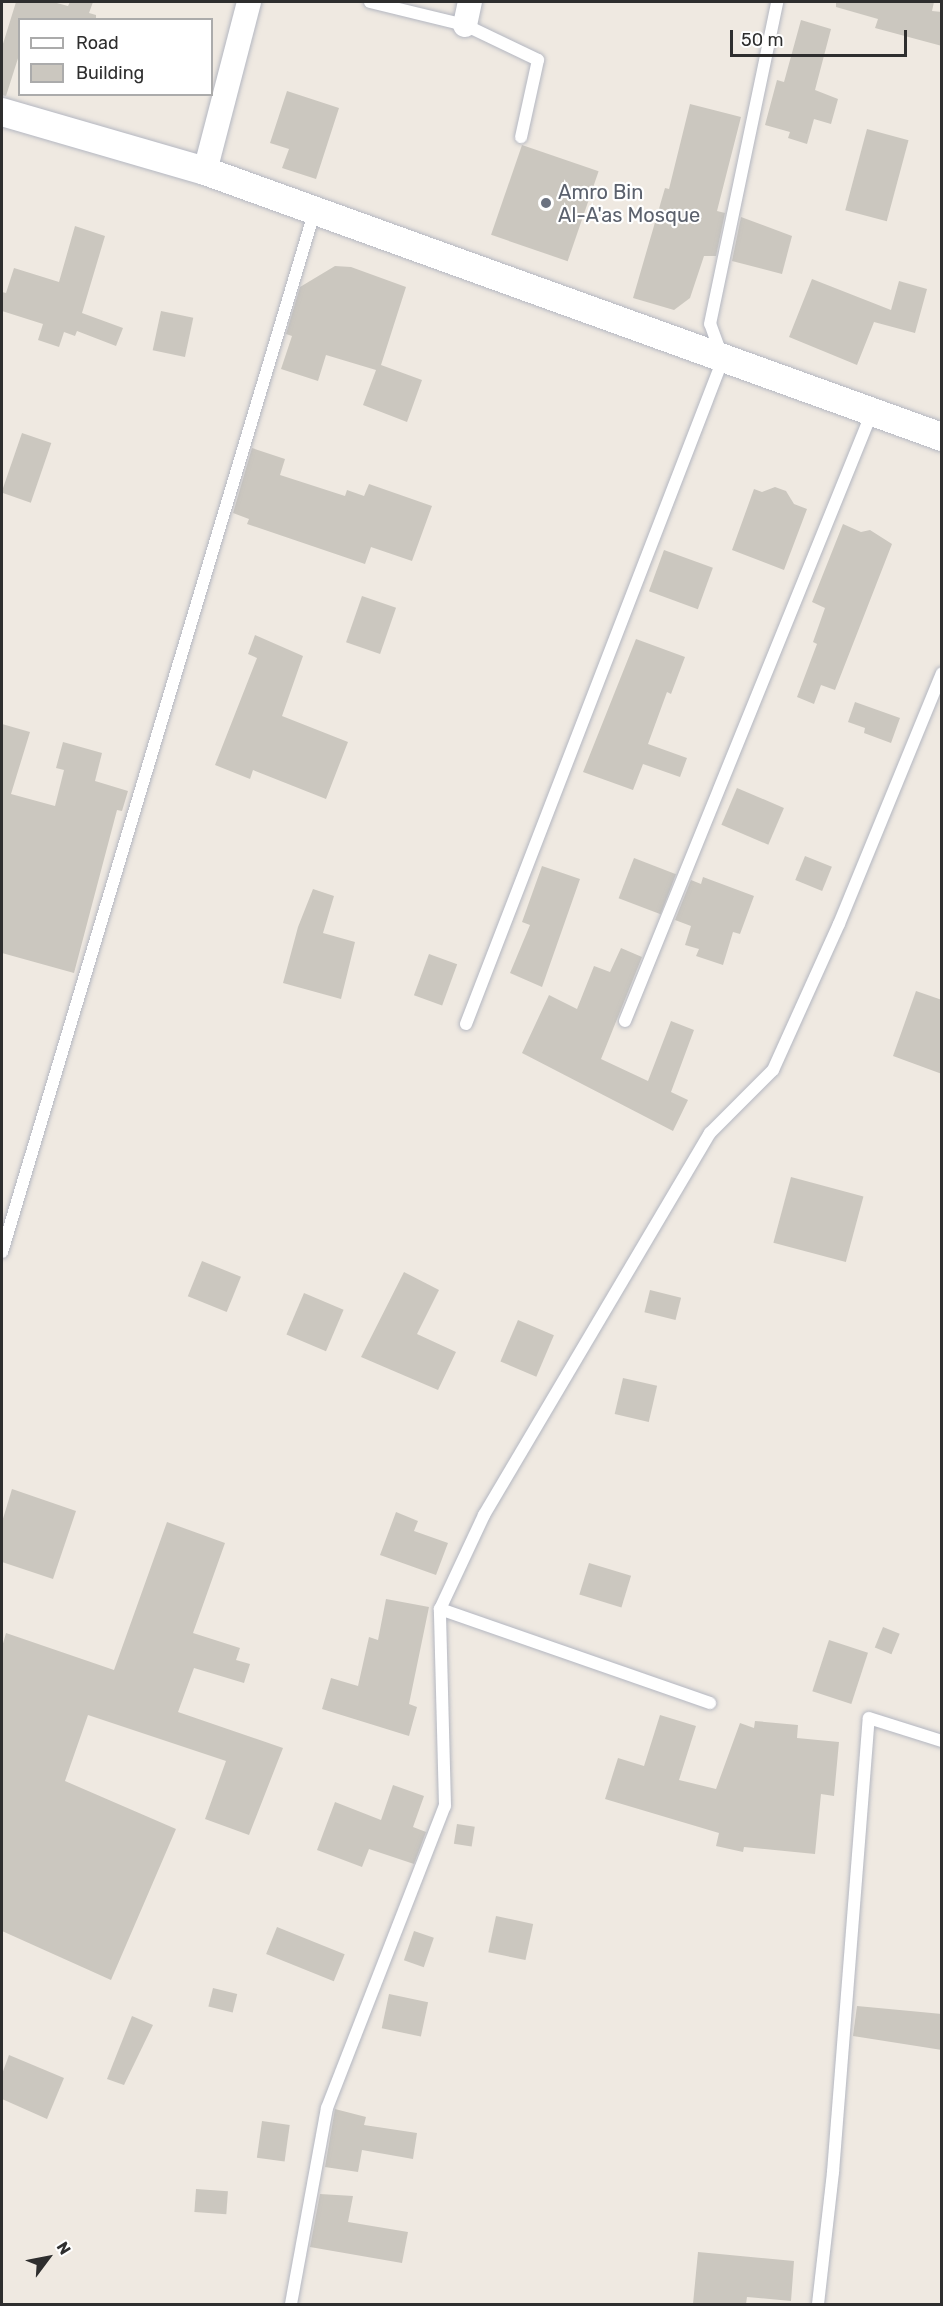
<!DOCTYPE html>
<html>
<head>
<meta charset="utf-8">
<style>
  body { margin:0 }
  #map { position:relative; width:943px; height:2306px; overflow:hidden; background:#efe9e1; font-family:Rubik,sans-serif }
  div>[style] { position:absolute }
  .building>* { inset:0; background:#cbc7bf; transform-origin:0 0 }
  .roads { filter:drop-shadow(0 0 2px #b4b7c1) drop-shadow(0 0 2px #b4b7c1) }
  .service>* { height:12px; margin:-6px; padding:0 6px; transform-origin:6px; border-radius:6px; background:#fff }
  .minor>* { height:24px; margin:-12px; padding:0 12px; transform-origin:12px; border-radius:12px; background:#fff }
  .tertiary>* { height:28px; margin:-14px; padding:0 14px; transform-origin:14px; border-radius:14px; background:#fff }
  .dots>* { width:16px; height:16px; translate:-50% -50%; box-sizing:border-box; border:3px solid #fff; border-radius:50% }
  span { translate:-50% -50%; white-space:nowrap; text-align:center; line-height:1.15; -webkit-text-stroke:4.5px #fff; paint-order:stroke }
  .worship-label { font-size:20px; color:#5b616d }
  .left { translate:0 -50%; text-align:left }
  .frame { position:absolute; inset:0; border:3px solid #2e2e2e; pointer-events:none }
  .legend { position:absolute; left:18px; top:18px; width:195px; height:78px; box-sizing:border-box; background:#fff; border:2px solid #ababab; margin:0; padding:8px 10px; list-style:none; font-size:18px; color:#2e2e2e }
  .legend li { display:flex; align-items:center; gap:12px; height:30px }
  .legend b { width:30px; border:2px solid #ababab }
  .north { position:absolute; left:18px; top:2228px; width:60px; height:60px; -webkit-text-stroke:4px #fff; paint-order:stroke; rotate:58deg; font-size:16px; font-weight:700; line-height:24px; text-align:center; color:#2e2e2e }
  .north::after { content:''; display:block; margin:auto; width:21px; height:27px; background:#2e2e2e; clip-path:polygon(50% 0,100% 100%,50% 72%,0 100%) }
  .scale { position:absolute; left:730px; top:30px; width:177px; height:27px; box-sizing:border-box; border:3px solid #2e2e2e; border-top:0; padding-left:8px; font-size:18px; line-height:21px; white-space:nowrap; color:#2e2e2e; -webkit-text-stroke:4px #fff; paint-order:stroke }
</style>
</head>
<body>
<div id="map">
  <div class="building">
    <div style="clip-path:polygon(16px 2px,53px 2px,68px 6px,70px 2px,93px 2px,89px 13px,96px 15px,96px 20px,20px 20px,20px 52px,6px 96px,2px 95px,2px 47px)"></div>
    <div style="clip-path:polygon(836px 2px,934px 2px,932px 11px,942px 12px,942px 46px,875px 28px,878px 19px,836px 7px)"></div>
    <div style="clip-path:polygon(801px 20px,831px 29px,815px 90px,838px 99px,831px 124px,814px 119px,807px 144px,788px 138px,790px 132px,765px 125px,777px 80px,784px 82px)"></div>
    <div style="clip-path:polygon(287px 91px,339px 108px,316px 179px,282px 168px,289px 149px,270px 143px)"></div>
    <div style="clip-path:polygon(690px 104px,741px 117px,717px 211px,725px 213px,716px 256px,704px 256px,690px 298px,674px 310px,633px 298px,665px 188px,669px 189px)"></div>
    <div style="left:867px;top:129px;width:43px;height:84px;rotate:15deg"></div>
    <div style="left:522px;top:145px;width:81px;height:95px;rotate:19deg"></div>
    <div style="clip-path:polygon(741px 217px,792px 236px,782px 274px,732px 261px)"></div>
    <div style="clip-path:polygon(75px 226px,105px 236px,82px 313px,123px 328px,116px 346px,77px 331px,75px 336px,64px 332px,59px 347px,38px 340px,43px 324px,2px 311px,2px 292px,6px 293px,14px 268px,59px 282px)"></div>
    <div style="clip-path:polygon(335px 266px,351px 267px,406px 287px,381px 365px,422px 380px,407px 422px,363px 405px,376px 370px,326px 355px,318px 381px,281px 369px,292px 336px,286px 334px,300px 287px)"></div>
    <div style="clip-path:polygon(812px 279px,891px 310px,899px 281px,927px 289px,915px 333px,874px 322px,857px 365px,789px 337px)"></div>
    <div style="left:161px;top:311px;width:33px;height:40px;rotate:12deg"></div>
    <div style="left:22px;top:433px;width:31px;height:63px;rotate:19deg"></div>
    <div style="clip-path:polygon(252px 448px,285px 459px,280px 475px,345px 496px,347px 490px,364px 496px,369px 484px,432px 506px,412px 561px,371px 547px,365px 564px,247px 524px,249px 519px,233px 513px)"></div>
    <div style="clip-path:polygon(775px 487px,786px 491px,794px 504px,807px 509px,784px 570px,732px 550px,754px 489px,762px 492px)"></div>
    <div style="clip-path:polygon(843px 524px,861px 532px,870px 530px,892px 544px,835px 690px,821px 685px,814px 704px,797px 697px,817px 644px,813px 642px,825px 608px,812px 602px)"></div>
    <div style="left:664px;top:550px;width:52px;height:44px;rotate:20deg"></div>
    <div style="left:362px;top:596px;width:36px;height:49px;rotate:19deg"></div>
    <div style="clip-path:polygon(255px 635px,303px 656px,282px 716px,348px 742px,326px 799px,253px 770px,250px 779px,215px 765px,257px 658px,248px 654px)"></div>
    <div style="clip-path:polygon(636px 639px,685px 657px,671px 694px,667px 692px,648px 744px,687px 758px,680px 777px,643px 764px,633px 790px,583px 772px)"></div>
    <div style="clip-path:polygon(855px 702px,900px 718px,891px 743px,864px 733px,865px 728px,848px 722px)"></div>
    <div style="clip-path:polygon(2px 724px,30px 732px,11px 794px,55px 806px,64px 770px,56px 768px,63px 742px,102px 753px,95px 781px,128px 791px,122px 811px,117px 810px,74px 973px,2px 953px)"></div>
    <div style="left:737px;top:788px;width:51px;height:40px;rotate:23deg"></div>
    <div style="left:805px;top:856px;width:29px;height:26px;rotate:22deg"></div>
    <div style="left:634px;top:858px;width:45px;height:43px;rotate:21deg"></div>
    <div style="clip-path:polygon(542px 866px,580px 879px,542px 987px,510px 973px,530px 925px,522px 922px)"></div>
    <div style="clip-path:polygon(703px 877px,754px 896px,740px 934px,733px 932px,723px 965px,696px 956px,699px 949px,685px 945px,691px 926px,675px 920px,691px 880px,701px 884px)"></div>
    <div style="clip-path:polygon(313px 889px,334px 896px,323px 933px,355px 942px,341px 999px,283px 983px,298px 927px)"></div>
    <div style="clip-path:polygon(621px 948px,642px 957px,601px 1059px,648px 1081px,671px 1021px,694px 1030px,671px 1092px,688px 1100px,673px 1131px,522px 1053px,549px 995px,577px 1009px,594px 966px,610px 972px)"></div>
    <div style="left:429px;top:954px;width:30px;height:44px;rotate:20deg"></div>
    <div style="clip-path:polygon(916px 991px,942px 1000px,942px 1074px,893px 1056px)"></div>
    <div style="left:791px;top:1177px;width:75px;height:68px;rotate:15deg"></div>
    <div style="left:202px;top:1261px;width:42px;height:38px;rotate:22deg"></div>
    <div style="clip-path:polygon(404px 1272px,439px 1290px,417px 1334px,456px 1352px,438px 1390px,361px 1357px)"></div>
    <div style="left:650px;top:1290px;width:32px;height:23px;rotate:14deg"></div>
    <div style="left:304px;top:1293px;width:43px;height:45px;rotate:23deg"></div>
    <div style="left:518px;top:1320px;width:39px;height:45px;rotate:23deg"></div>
    <div style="left:623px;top:1378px;width:35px;height:37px;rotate:13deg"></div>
    <div style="clip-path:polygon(12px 1489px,76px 1511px,53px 1579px,2px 1562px,2px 1522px)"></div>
    <div style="clip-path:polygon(396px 1512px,418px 1521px,414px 1531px,448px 1543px,436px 1575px,380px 1555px)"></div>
    <div style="clip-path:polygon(167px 1522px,225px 1543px,193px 1633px,240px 1648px,236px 1660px,250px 1664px,244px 1683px,194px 1668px,178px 1712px,283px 1748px,249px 1835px,205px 1819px,226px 1761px,88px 1715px,65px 1781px,176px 1829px,111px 1980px,2px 1931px,2px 1647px,6px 1633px,114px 1670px)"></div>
    <div style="left:589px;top:1563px;width:44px;height:33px;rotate:17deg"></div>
    <div style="clip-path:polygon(386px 1599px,429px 1607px,409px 1704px,417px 1707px,409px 1736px,322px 1709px,331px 1678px,358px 1686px,369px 1637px,378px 1640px)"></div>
    <div style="left:883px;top:1627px;width:18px;height:22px;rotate:22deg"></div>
    <div style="left:829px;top:1640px;width:41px;height:54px;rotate:18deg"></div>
    <div style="clip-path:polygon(660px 1715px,696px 1726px,679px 1780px,716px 1789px,740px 1723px,754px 1728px,755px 1721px,798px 1725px,797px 1738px,839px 1742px,834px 1796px,821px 1794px,815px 1854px,744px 1847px,743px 1852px,716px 1846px,719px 1833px,605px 1799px,618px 1758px,644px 1766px)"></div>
    <div style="clip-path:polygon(393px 1785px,424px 1796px,413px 1827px,426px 1832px,414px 1864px,369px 1849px,362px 1867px,317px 1850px,335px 1802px,381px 1820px)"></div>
    <div style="left:457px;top:1824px;width:18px;height:20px;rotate:9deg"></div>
    <div style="left:496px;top:1916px;width:38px;height:37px;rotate:12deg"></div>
    <div style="left:277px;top:1927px;width:73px;height:29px;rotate:22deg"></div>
    <div style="left:414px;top:1931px;width:21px;height:31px;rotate:19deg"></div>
    <div style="left:213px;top:1988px;width:25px;height:19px;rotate:14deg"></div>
    <div style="left:389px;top:1994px;width:40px;height:35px;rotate:12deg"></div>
    <div style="clip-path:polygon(857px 2006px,942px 2014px,942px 2050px,853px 2036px)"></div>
    <div style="clip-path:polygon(132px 2016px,153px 2025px,124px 2085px,107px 2079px)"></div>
    <div style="clip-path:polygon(9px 2055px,64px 2078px,47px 2119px,2px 2099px,2px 2074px)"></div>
    <div style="clip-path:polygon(335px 2109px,366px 2117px,364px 2125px,417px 2133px,413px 2159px,362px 2150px,358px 2172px,325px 2167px)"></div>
    <div style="left:262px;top:2121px;width:28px;height:37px;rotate:8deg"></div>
    <div style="left:196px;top:2189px;width:32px;height:23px;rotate:4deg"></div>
    <div style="clip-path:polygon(320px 2194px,353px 2196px,348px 2222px,408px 2232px,402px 2263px,310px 2247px)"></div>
    <div style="clip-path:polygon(698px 2252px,794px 2261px,791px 2301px,747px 2297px,746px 2304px,693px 2304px)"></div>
  </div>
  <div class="roads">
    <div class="service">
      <div style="left:370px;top:2px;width:98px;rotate:13.6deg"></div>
      <div style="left:465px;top:25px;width:81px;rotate:25.6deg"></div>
      <div style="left:538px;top:60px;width:79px;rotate:102.4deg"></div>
      <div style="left:625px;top:1021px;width:657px;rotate:-67.92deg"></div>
      <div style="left:466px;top:1024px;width:713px;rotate:-68.87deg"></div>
      <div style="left:723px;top:359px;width:37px;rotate:-110deg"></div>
      <div style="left:710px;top:324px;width:329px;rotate:-78.2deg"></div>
      <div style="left:2px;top:1252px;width:1088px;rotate:-73.28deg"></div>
      <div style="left:440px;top:1609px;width:104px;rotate:-64.9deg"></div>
      <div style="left:484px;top:1515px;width:444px;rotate:-59.4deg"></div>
      <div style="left:710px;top:1133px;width:89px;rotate:-45deg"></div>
      <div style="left:773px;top:1070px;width:160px;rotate:-65.7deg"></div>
      <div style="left:839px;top:924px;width:271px;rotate:-67.7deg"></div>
      <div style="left:291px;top:2304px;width:199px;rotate:-79.6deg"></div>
      <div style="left:327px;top:2108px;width:324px;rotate:-68.7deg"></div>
      <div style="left:445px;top:1806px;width:197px;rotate:-91.5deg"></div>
      <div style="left:440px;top:1609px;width:286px;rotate:19.2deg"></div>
      <div style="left:818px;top:2304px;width:133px;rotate:-83.5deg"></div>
      <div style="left:833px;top:2172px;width:455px;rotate:-85.5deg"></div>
      <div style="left:869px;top:1718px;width:77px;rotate:17.5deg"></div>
    </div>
    <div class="minor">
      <div style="left:465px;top:25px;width:24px;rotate:-78deg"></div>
      <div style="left:205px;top:171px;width:175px;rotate:-75.4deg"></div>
    </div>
    <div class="tertiary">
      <div style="left:2px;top:112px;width:211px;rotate:16.2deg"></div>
      <div style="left:205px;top:171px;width:784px;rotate:19.85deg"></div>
    </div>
  </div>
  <div class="dots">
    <div style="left:546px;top:203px;background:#6b7280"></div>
  </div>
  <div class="worship-label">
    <span class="left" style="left:558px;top:204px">Amro Bin<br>Al-A'as Mosque</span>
  </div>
  <div class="frame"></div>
  <ul class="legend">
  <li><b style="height:8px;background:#fff"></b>Road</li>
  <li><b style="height:16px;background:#cbc7bf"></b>Building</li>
  </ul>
  <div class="north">N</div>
  <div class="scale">50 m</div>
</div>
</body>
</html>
